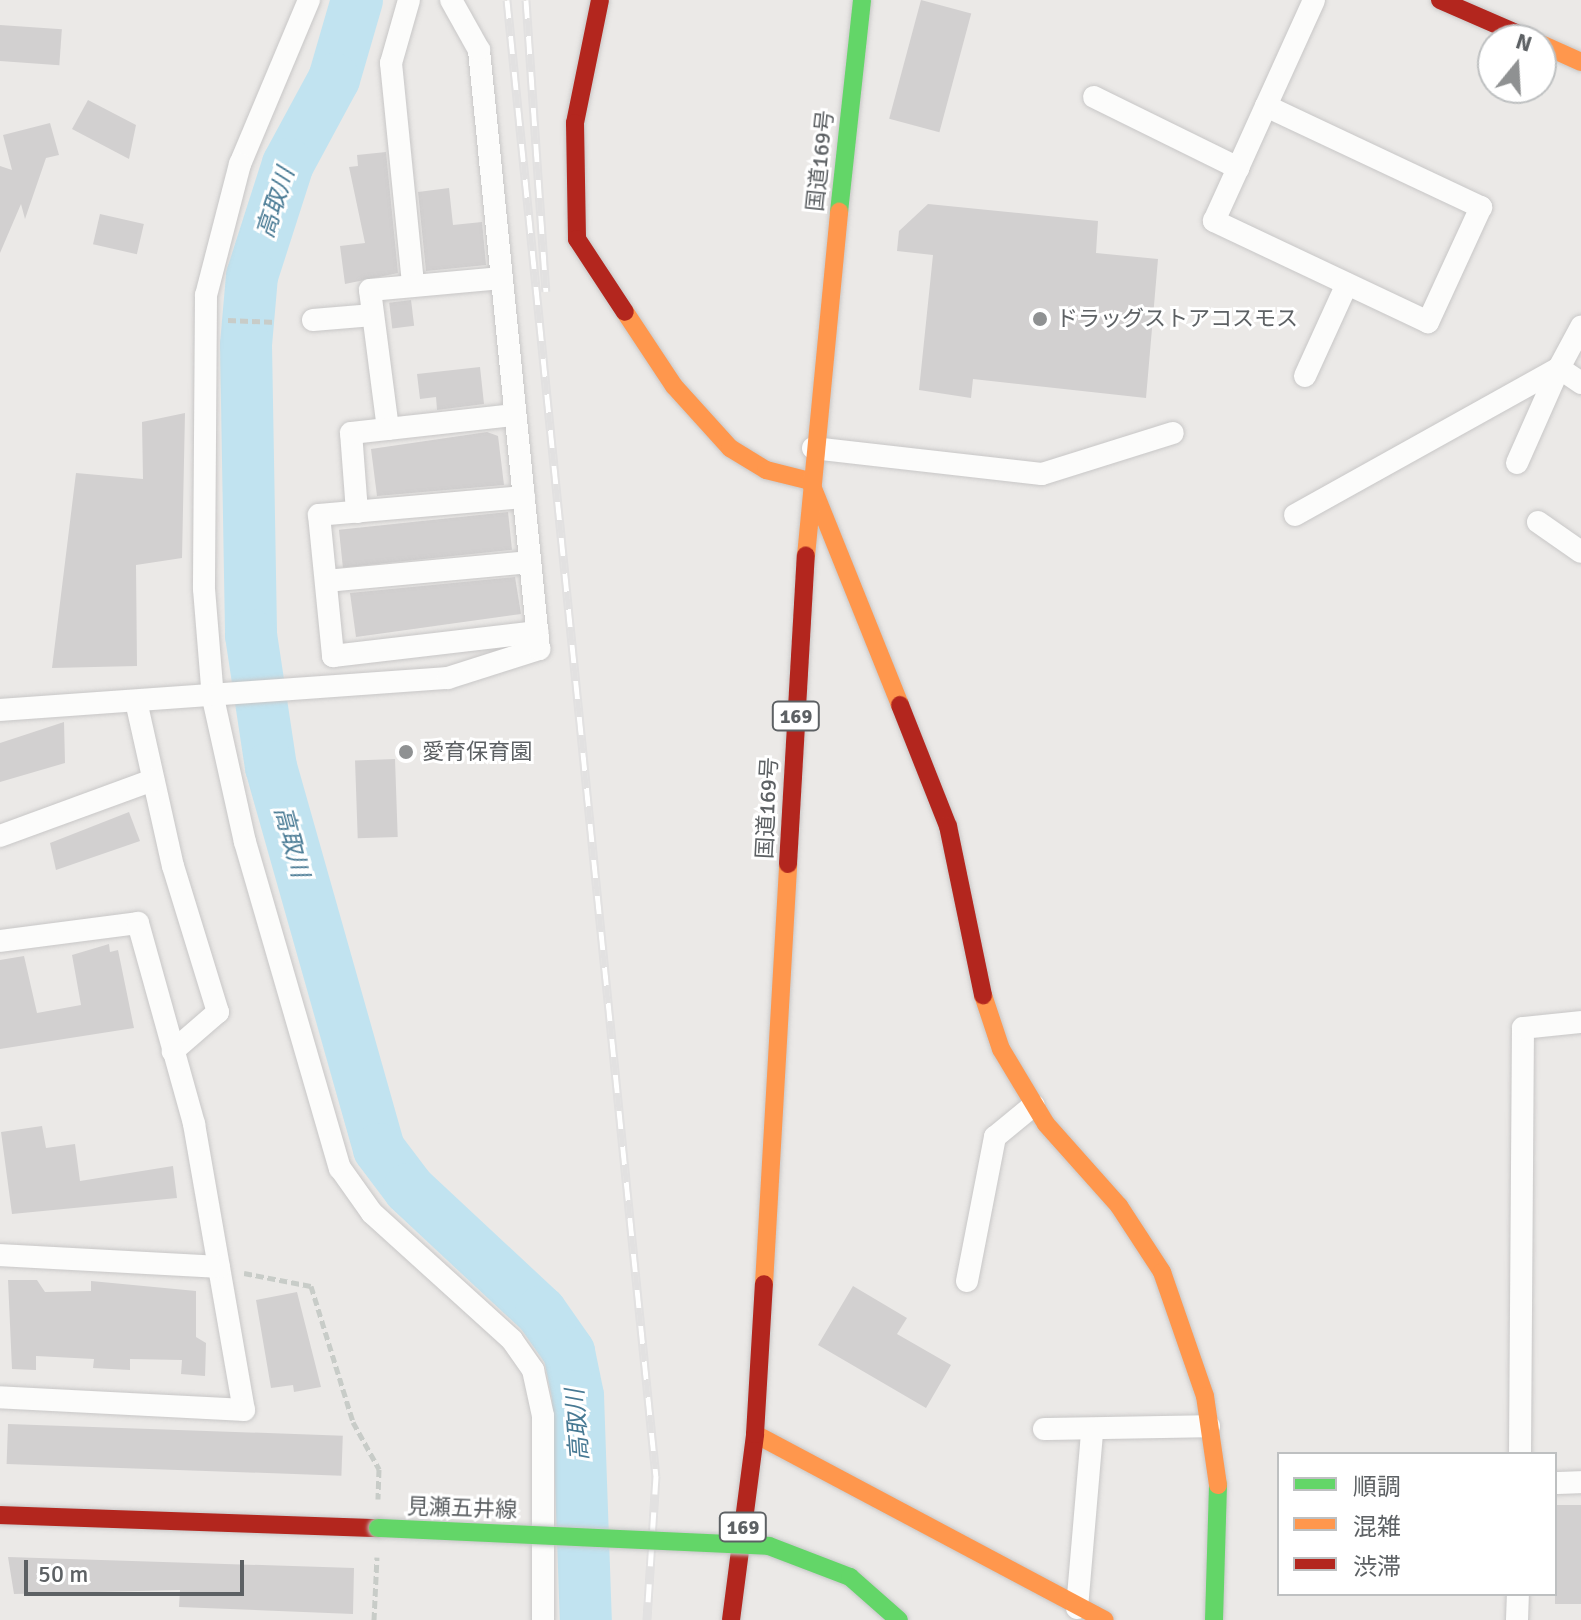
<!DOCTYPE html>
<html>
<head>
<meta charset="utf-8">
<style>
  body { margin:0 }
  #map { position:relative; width:1581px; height:1620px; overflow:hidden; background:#ebe9e7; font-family:Signika,"Noto Sans JP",sans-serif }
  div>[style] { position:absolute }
  .river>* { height:52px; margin:-26px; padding:0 26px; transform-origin:26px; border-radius:26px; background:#c1e3f0 }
  .building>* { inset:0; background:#d2d0d0; transform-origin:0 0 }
  .path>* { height:5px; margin-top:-2.5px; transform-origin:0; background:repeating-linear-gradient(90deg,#c8ccc8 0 8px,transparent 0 12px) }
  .roads { filter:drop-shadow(0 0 2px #c8c7c7) drop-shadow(0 0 2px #c8c7c7) }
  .street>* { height:22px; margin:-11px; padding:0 11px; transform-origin:11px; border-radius:11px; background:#fcfcfb }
  .fast>* { height:18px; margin:-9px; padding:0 9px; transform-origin:9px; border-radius:9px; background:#63d668 }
  .slow>* { height:18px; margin:-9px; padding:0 9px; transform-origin:9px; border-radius:9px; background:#ff974d }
  .jam>* { height:18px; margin:-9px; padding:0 9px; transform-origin:9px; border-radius:9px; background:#b3261e }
  .rail>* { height:9px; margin-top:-4.5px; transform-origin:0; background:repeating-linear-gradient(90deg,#fff 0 18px,#e2e1e1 0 36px); box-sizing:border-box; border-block:2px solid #e2e1e1 }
  .bridges { filter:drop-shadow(0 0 2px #c5c6c6) drop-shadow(0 0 2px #c5c6c6) }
  .fast-bridge>* { height:18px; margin:-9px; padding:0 9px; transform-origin:9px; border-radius:9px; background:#63d668 }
  .dots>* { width:22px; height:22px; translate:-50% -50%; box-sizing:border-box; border:4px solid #fff; border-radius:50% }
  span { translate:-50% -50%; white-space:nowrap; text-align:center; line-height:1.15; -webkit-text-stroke:6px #fff; paint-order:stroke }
  .shield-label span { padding:2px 6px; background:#fff; border:2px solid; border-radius:6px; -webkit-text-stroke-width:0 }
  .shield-label { font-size:20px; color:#5d6164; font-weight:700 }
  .street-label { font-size:22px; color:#5d6164 }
  .poi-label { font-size:22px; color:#5d6164 }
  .left { translate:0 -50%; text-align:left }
  .water-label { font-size:24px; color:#477993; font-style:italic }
  .legend { position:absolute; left:1277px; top:1452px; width:280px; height:144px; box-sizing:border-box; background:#fff; border:2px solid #bec0c1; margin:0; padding:10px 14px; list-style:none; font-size:24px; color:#5d6164 }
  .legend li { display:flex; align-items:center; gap:16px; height:40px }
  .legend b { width:40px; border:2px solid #bec0c1 }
  .north { position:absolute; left:1477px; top:24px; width:80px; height:80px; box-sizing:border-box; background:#fff; border:2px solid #bec0c1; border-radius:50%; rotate:18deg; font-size:22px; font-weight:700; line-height:32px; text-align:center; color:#5d6164 }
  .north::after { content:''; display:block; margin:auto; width:28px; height:36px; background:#8f9192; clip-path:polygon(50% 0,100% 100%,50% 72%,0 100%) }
  .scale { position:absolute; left:24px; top:1560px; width:220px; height:36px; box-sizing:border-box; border:4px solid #5d6164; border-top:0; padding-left:10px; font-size:24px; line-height:28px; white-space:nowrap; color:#5d6164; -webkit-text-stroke:6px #fff; paint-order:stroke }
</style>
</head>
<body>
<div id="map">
  <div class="river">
    <div style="left:357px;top:0;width:82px;rotate:106.2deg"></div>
    <div style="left:334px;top:79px;width:97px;rotate:118.4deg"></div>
    <div style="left:288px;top:164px;width:118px;rotate:107.8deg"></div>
    <div style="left:252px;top:276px;width:69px;rotate:95deg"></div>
    <div style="left:246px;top:345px;width:290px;rotate:89deg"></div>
    <div style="left:251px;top:635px;width:134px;rotate:81.4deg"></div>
    <div style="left:271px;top:767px;width:397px;rotate:74.2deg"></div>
    <div style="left:379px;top:1149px;width:50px;rotate:53.1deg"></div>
    <div style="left:409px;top:1189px;width:180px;rotate:43deg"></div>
    <div style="left:541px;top:1312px;width:49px;rotate:55deg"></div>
    <div style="left:569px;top:1352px;width:45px;rotate:78.4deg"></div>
    <div style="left:578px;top:1396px;width:224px;rotate:88deg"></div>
  </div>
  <div class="building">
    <div style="left:921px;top:0;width:52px;height:123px;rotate:15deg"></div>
    <div style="left:0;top:25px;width:62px;height:36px;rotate:4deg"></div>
    <div style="clip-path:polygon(88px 100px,136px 125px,129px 159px,72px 129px)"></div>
    <div style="clip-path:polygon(50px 123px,59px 155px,46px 158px,25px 219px,21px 204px,0 253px,0 166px,12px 170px,3px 135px)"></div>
    <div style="clip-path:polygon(386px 152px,398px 273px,345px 284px,340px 246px,365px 243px,349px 167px,358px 166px,357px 155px)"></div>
    <div style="clip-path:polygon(449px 188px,453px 225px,482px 222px,486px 265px,426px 271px,418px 192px)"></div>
    <div style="clip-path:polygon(928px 204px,1098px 221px,1096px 253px,1158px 259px,1146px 398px,973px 379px,971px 398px,919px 390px,933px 255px,897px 251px,899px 231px)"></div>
    <div style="left:100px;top:214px;width:45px;height:31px;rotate:13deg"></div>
    <div style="left:411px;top:300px;width:26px;height:22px;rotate:83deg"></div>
    <div style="clip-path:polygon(480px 367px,484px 404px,437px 410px,436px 397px,420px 399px,417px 374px)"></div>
    <div style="clip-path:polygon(185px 413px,182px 558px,136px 565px,137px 666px,52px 668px,76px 473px,143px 479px,142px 422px)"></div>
    <div style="clip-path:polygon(487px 432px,498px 436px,504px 485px,377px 496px,371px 449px)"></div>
    <div style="left:508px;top:512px;width:38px;height:170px;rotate:84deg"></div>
    <div style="clip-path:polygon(515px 577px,521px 614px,356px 637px,350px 593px)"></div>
    <div style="clip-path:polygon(64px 722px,65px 763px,0 782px,0 743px)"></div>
    <div style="left:395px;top:759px;width:78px;height:40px;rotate:88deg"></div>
    <div style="clip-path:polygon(129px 812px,140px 841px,56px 870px,50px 843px)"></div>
    <div style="clip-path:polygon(109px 944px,110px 952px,118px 950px,134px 1028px,0 1049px,0 960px,24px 956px,37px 1013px,81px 1005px,72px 955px)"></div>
    <div style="clip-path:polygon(42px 1126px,46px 1148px,75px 1144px,80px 1181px,173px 1166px,177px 1198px,12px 1214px,1px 1132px)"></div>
    <div style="clip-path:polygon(8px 1280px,37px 1280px,45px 1292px,91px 1291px,91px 1281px,196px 1291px,196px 1337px,206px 1343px,205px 1376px,181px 1374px,182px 1360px,130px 1359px,130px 1370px,93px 1368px,94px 1359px,36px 1356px,36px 1370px,12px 1369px)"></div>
    <div style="clip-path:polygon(853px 1286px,907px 1318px,897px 1334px,951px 1365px,926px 1408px,818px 1345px)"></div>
    <div style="clip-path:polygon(297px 1292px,321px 1387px,294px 1392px,293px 1385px,271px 1388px,256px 1300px)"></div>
    <div style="left:8px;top:1424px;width:335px;height:40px;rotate:2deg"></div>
    <div style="left:1555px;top:1505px;width:26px;height:99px"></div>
    <div style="clip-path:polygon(8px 1557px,354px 1568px,353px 1614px,179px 1607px,180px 1590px,14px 1594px)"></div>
  </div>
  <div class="path">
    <div style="left:228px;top:320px;width:48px;rotate:2.4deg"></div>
    <div style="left:244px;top:1273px;width:68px;rotate:11deg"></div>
    <div style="left:311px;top:1286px;width:142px;rotate:72.8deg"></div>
    <div style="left:353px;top:1422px;width:54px;rotate:61deg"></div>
    <div style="left:379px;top:1469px;width:30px;rotate:92deg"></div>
    <div style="left:374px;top:1620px;width:63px;rotate:-87.3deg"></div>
  </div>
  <div class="roads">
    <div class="street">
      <div style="left:309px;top:0;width:178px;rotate:112.8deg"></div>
      <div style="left:240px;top:164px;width:135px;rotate:104.5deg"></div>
      <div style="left:206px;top:295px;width:294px;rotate:90.4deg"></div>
      <div style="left:204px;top:589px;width:109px;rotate:85.3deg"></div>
      <div style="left:213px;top:698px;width:148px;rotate:77.5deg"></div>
      <div style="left:245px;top:842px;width:340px;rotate:73.8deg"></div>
      <div style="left:340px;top:1168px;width:55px;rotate:54.6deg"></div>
      <div style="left:372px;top:1213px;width:189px;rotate:42.2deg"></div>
      <div style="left:512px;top:1340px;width:37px;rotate:55deg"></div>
      <div style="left:533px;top:1370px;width:47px;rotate:77.7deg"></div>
      <div style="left:543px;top:1416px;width:204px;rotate:90deg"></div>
      <div style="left:409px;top:0;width:66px;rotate:105.9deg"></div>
      <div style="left:391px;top:63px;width:223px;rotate:84.3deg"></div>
      <div style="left:1094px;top:97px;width:161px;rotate:26.2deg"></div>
      <div style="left:1266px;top:106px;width:238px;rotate:25.2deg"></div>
      <div style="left:1481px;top:207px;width:127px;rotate:114.7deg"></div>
      <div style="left:1428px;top:322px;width:237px;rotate:-154.7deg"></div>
      <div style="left:1214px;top:221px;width:58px;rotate:-65.6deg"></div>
      <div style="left:1238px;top:168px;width:68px;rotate:-65.7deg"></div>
      <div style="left:1266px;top:106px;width:116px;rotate:-65.6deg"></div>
      <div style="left:313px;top:320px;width:60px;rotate:-4.8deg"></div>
      <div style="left:1305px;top:376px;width:101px;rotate:-65.5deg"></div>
      <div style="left:388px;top:429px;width:140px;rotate:-97.4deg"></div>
      <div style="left:370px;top:290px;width:132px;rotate:-5.2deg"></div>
      <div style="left:813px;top:448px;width:230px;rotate:6.5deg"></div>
      <div style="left:1042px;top:474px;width:137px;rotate:-17.4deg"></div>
      <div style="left:1517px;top:463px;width:104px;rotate:-66.1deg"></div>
      <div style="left:1559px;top:368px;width:27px;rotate:34deg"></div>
      <div style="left:524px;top:497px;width:206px;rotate:175deg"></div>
      <div style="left:319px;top:515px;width:142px;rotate:84.3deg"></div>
      <div style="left:333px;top:656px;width:206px;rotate:-6.7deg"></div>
      <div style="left:357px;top:512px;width:79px;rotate:-94.3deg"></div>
      <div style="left:351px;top:433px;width:165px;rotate:-6.3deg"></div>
      <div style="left:1295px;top:515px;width:302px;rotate:-29.1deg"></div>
      <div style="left:1559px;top:368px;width:47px;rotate:-61.8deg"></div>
      <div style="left:1538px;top:522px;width:52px;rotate:34.9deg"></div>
      <div style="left:326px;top:581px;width:205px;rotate:-5.3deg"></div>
      <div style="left:136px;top:701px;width:169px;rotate:77.4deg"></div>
      <div style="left:173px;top:866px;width:153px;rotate:72.9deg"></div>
      <div style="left:218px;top:1012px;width:60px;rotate:139.1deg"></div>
      <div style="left:0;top:710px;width:449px;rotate:-4.1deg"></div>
      <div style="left:448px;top:678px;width:96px;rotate:-17.7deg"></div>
      <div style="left:539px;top:649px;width:602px;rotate:-95.72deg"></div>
      <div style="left:479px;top:50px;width:57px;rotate:-119.2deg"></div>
      <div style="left:0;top:836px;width:163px;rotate:-20.1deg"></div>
      <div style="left:0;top:941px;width:139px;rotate:-7.4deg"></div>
      <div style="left:138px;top:923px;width:209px;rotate:74.4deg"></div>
      <div style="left:194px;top:1124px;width:290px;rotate:80.1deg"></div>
      <div style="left:244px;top:1410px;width:244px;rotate:-177deg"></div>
      <div style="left:0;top:1255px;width:219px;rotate:3.1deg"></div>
      <div style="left:967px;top:1281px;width:147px;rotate:-79deg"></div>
      <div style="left:995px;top:1137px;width:50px;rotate:-39.4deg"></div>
      <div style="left:1044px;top:1429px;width:165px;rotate:-1deg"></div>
      <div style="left:1520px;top:1454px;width:426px;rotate:-89.6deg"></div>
      <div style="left:1523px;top:1028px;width:58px;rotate:-5.9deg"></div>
      <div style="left:1555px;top:1483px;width:26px;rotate:-2deg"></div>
      <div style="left:1077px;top:1608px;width:176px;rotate:-85.1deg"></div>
      <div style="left:1517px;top:1620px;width:26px;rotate:-88deg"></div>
    </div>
    <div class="fast">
      <div style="left:839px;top:212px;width:213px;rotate:-83.8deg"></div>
      <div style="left:1214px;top:1620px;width:135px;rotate:-88.3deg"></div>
    </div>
    <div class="slow">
      <div style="left:1541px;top:44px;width:44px;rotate:24.2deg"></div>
      <div style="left:625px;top:312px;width:89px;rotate:56.5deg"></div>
      <div style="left:674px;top:386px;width:84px;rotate:47.9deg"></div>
      <div style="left:730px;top:448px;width:42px;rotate:31.4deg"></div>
      <div style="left:766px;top:470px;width:45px;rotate:14deg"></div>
      <div style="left:810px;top:481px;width:241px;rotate:68.1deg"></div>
      <div style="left:806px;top:556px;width:346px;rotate:-84.5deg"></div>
      <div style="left:983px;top:995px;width:57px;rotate:71.6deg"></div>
      <div style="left:1001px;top:1049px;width:87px;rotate:59deg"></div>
      <div style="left:1046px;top:1124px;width:110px;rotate:48.3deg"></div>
      <div style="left:1119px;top:1206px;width:79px;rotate:56.9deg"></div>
      <div style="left:1162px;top:1272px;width:131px;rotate:70.9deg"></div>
      <div style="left:1205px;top:1396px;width:90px;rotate:81.7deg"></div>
      <div style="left:764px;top:1284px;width:421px;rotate:-86.7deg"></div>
      <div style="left:755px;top:1434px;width:396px;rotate:28deg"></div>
    </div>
    <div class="jam">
      <div style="left:600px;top:0;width:126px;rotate:101.5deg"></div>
      <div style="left:575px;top:123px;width:116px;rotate:89deg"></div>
      <div style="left:577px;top:239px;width:87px;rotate:56.7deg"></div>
      <div style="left:1440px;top:0;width:100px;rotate:23.5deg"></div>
      <div style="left:900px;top:705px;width:130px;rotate:68.4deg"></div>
      <div style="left:948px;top:826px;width:173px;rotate:78.3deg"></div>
      <div style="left:788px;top:864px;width:309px;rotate:-86.7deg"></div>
      <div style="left:0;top:1515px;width:378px;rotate:2deg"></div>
      <div style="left:731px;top:1620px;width:188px;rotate:-82.6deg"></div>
      <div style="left:755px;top:1434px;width:150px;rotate:-86.6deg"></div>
    </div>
  </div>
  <div class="rail">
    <div style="left:507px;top:0;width:1484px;rotate:84.24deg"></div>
    <div style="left:656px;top:1476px;width:144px;rotate:93.6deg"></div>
    <div style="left:526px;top:0;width:292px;rotate:86.1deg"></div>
  </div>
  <div class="bridges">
    <div class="fast-bridge">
      <div style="left:378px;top:1528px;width:391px;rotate:2.6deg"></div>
      <div style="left:769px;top:1546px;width:87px;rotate:20.9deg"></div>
      <div style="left:850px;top:1577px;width:65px;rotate:41.3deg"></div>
    </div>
  </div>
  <div class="dots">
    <div style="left:1040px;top:319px;background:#8f9192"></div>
    <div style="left:406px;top:752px;background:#8f9192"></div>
  </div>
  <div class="shield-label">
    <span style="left:796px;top:716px">169</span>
    <span style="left:743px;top:1527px">169</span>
  </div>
  <div class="street-label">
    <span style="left:820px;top:161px;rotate:-84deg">国道169号</span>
    <span style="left:767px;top:808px;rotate:-87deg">国道169号</span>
    <span style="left:462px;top:1508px;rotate:2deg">見瀬五井線</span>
  </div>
  <div class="poi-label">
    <span class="left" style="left:1056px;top:319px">ドラッグストアコスモス</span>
    <span class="left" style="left:422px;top:752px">愛育保育園</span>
  </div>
  <div class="water-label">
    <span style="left:276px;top:203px;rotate:-72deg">高取川</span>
    <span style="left:291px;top:842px;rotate:75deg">高取川</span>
    <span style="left:578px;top:1425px;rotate:-94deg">高取川</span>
  </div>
  <ul class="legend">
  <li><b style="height:10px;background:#63d668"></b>順調</li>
  <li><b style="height:10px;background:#ff974d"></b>混雑</li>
  <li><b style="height:10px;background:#b3261e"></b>渋滞</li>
  </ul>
  <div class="north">N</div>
  <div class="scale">50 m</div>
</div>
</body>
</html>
